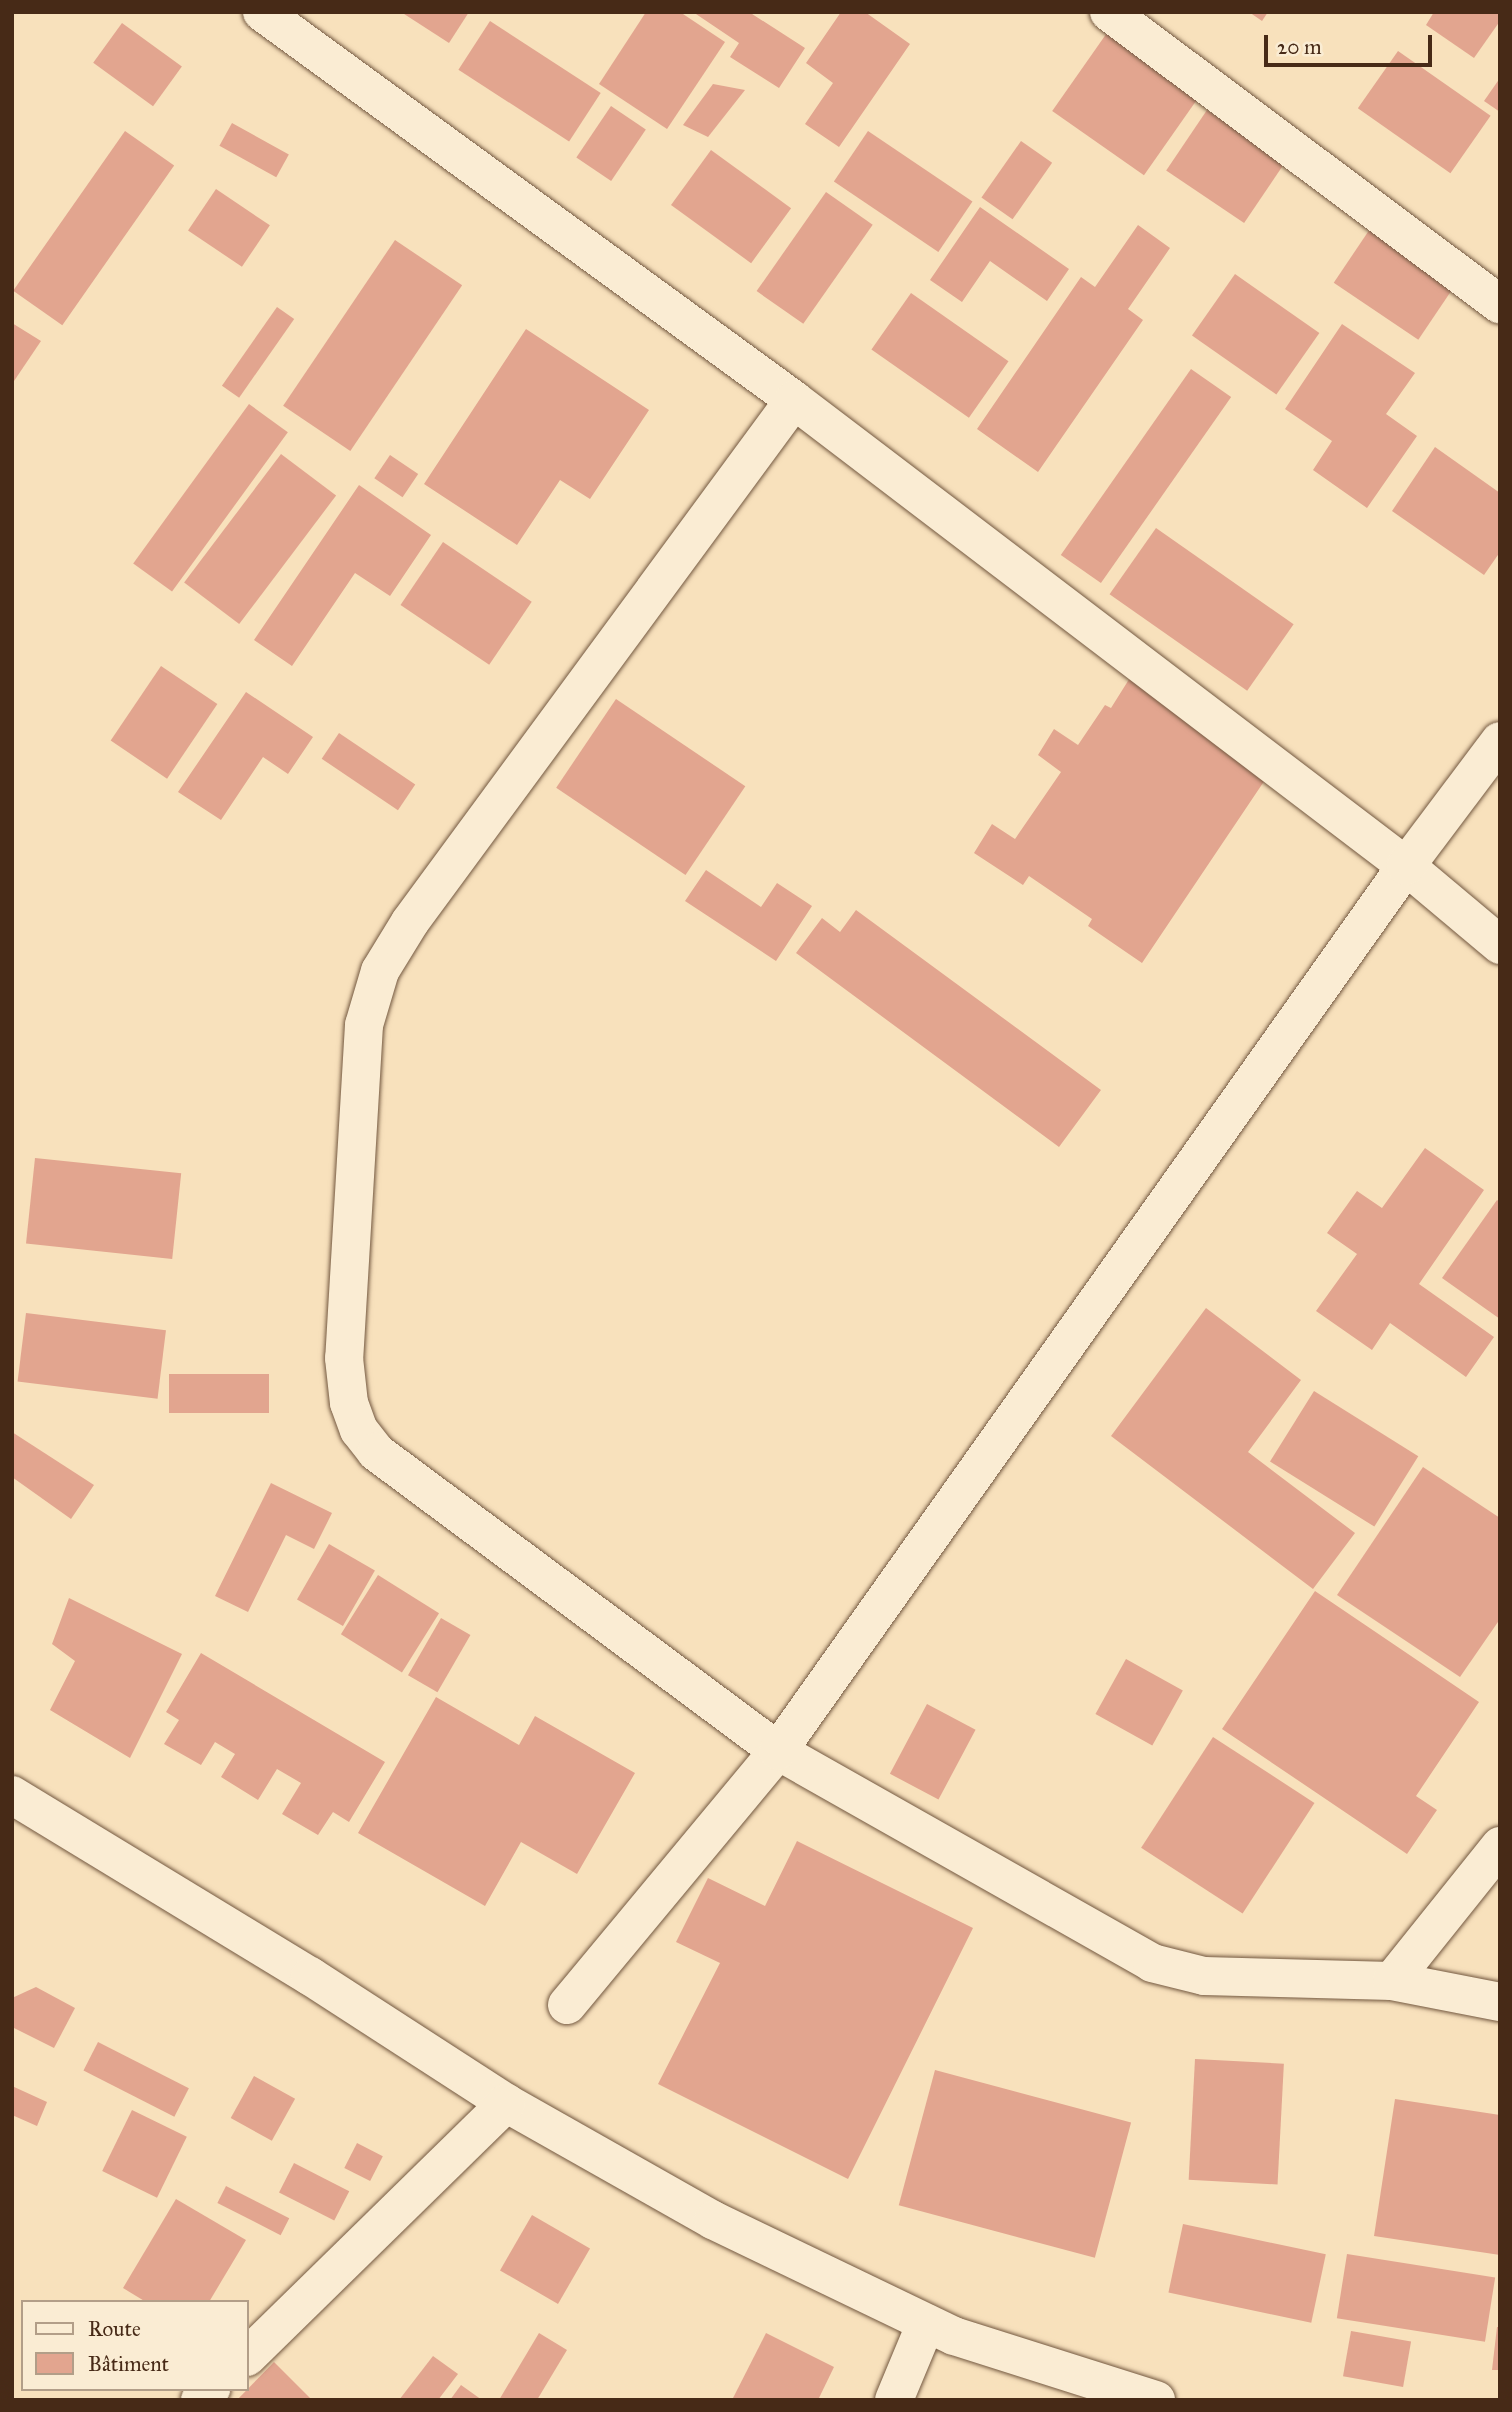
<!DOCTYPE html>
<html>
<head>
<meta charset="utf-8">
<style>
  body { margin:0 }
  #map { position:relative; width:1512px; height:2412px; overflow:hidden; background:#f8e1bc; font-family:"IM FELL Great Primer",serif }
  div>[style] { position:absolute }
  .building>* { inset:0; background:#e2a58f; transform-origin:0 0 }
  .roads { filter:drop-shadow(0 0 2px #735840) drop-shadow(0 0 2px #735840) }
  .street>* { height:38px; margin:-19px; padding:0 19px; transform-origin:19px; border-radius:19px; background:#faecd3 }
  span { translate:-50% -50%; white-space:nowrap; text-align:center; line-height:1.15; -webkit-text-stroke:5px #faecd3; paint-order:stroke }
  .frame { position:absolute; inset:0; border:14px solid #472a17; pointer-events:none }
  .legend { position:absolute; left:21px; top:2300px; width:228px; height:91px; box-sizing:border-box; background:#faecd3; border:2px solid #b29e88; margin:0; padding:9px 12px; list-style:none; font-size:21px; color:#472a17 }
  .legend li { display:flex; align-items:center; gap:14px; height:35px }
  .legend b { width:35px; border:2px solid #b29e88 }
  .scale { position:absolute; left:1264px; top:35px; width:168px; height:32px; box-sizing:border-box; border:4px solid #472a17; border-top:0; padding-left:9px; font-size:21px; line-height:24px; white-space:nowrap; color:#472a17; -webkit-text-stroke:5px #faecd3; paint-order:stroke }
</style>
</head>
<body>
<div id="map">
  <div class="building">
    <div style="clip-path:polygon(401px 12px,469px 12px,449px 43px)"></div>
    <div style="clip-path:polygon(646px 12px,680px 12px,725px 42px,667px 129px,599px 84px)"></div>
    <div style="clip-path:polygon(693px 12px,749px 12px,805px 48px,779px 88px,730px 57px,739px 43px)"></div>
    <div style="clip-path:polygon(841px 12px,865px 12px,910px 44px,839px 147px,805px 124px,833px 83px,806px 63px)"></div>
    <div style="clip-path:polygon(1249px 12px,1268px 12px,1262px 21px)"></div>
    <div style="clip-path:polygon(1434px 12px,1500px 12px,1500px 21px,1474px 58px,1426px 25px)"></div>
    <div style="left:490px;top:21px;width:132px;height:58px;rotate:33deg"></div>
    <div style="left:122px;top:23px;width:74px;height:49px;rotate:36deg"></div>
    <div style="left:1109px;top:30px;width:112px;height:99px;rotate:35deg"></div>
    <div style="left:1398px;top:51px;width:113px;height:70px;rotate:35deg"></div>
    <div style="clip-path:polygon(1500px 78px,1500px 112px,1484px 101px)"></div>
    <div style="clip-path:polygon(713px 84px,745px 90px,708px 137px,683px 125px)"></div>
    <div style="left:611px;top:106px;width:42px;height:62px;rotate:34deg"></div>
    <div style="left:1207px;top:110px;width:94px;height:73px;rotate:34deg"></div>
    <div style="left:232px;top:123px;width:65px;height:26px;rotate:29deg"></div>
    <div style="left:125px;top:131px;width:60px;height:195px;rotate:35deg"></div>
    <div style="left:868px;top:131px;width:126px;height:61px;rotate:34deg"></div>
    <div style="left:1021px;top:141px;width:38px;height:69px;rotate:35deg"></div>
    <div style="left:711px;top:150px;width:99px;height:68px;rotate:36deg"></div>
    <div style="left:216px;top:189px;width:65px;height:50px;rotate:34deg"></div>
    <div style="left:826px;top:192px;width:57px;height:121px;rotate:35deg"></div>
    <div style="clip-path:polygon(980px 207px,1069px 269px,1047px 301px,990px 261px,962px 302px,930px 280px)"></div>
    <div style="left:1374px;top:223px;width:102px;height:72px;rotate:34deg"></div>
    <div style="clip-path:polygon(1138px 225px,1170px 248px,1128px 309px,1143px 320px,1038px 472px,977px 429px,1081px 277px,1095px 287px)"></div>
    <div style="left:395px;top:240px;width:81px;height:200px;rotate:34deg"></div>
    <div style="left:1235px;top:274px;width:103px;height:75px;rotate:35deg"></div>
    <div style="left:911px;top:293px;width:119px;height:69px;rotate:35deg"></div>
    <div style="left:277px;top:307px;width:21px;height:96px;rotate:35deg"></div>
    <div style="clip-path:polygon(12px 323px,41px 341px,12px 384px)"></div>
    <div style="clip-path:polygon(1342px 324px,1415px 373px,1386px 414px,1417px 436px,1367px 508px,1313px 470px,1332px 441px,1285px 409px)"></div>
    <div style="clip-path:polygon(526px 329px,649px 410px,590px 499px,560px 480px,517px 545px,424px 484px)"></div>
    <div style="left:1191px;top:369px;width:49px;height:227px;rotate:35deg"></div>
    <div style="left:249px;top:404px;width:48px;height:197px;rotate:36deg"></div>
    <div style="clip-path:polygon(1435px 447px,1500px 493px,1500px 552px,1484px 575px,1392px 511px)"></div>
    <div style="left:281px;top:454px;width:69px;height:161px;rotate:37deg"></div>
    <div style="left:390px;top:455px;width:34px;height:28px;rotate:34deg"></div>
    <div style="clip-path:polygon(359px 485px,431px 535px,390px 596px,355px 573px,292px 666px,254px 640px)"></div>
    <div style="left:1156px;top:528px;width:168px;height:81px;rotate:35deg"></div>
    <div style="left:443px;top:542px;width:107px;height:76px;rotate:34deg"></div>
    <div style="left:161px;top:666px;width:68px;height:90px;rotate:34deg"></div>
    <div style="clip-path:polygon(1133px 673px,1273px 768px,1142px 963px,1088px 926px,1092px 919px,1029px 876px,1023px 885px,974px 853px,992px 824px,1015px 839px,1061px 772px,1038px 755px,1054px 729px,1078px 745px,1105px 705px,1111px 708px)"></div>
    <div style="clip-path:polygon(246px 692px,313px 737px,288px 774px,263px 757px,221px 820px,178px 792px)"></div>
    <div style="left:616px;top:699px;width:156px;height:107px;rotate:34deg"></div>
    <div style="left:339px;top:733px;width:92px;height:31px;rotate:34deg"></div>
    <div style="clip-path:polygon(706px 870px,761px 907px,777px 883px,812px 906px,776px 961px,685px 901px)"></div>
    <div style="clip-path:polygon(856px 910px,1101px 1090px,1059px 1147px,796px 953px,822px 918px,840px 932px)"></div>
    <div style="clip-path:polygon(1425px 1148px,1484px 1190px,1419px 1284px,1494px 1337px,1466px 1377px,1390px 1323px,1372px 1350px,1316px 1311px,1357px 1254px,1327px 1233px,1357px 1191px,1382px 1208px)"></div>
    <div style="left:35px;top:1158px;width:147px;height:86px;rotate:6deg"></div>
    <div style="clip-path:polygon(1497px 1200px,1500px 1202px,1500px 1319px,1442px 1278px)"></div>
    <div style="clip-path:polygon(1206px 1308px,1301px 1380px,1248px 1452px,1355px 1533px,1313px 1589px,1111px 1436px)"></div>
    <div style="left:26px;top:1313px;width:141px;height:69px;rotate:7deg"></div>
    <div style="left:269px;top:1374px;width:39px;height:100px;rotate:90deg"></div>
    <div style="left:1314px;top:1391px;width:123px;height:83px;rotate:32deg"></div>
    <div style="clip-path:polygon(12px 1432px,94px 1485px,71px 1519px,12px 1477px)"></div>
    <div style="clip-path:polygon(1423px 1467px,1500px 1518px,1500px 1619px,1460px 1677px,1337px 1595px)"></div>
    <div style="clip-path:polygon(271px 1483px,332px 1513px,314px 1549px,286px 1535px,248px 1612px,215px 1596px)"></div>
    <div style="left:329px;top:1544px;width:53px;height:64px;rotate:30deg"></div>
    <div style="left:378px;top:1575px;width:72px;height:70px;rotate:32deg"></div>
    <div style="clip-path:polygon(1315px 1591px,1479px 1702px,1416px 1796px,1437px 1810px,1407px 1854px,1222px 1729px)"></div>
    <div style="clip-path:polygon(69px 1598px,182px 1654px,130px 1758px,50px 1710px,75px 1661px,52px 1644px)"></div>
    <div style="left:441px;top:1618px;width:34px;height:66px;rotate:30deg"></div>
    <div style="clip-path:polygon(201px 1653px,385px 1762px,349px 1822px,333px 1812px,318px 1835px,282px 1814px,301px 1783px,277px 1769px,258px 1800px,221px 1777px,235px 1754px,215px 1742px,201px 1765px,164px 1744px,179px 1720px,166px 1712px)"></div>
    <div style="left:1126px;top:1659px;width:65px;height:63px;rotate:29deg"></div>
    <div style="clip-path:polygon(436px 1697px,519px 1745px,535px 1716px,635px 1773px,577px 1874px,521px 1842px,485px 1906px,358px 1833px)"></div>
    <div style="left:927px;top:1704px;width:55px;height:79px;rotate:28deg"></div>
    <div style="left:1213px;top:1737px;width:121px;height:132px;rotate:33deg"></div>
    <div style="clip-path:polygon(797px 1841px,973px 1928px,848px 2179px,658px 2084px,720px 1963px,676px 1942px,708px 1878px,765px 1906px)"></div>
    <div style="clip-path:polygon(36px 1987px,75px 2008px,54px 2048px,12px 2027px,12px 1998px)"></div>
    <div style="left:98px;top:2042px;width:102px;height:32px;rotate:27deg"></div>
    <div style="left:1195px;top:2059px;width:89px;height:121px;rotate:3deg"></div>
    <div style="left:935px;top:2070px;width:203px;height:140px;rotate:15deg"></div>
    <div style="left:254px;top:2076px;width:47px;height:48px;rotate:29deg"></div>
    <div style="clip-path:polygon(12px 2086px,47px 2102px,37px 2126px,12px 2115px)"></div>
    <div style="clip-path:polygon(1395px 2099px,1500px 2115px,1500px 2255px,1374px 2236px)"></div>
    <div style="left:132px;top:2110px;width:61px;height:68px;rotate:26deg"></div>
    <div style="left:357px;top:2143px;width:29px;height:28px;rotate:27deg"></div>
    <div style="left:294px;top:2163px;width:62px;height:33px;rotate:27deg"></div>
    <div style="left:226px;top:2186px;width:71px;height:19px;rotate:27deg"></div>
    <div style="clip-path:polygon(176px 2199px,246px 2240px,209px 2302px,146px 2302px,123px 2288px)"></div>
    <div style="left:532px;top:2215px;width:67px;height:64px;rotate:30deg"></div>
    <div style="left:1183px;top:2224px;width:146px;height:70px;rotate:12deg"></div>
    <div style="left:1347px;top:2254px;width:150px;height:65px;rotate:9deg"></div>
    <div style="clip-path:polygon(1497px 2327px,1500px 2327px,1500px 2370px,1492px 2370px)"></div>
    <div style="left:1351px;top:2331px;width:61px;height:46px;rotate:10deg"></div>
    <div style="clip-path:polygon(539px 2333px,567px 2350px,537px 2400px,499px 2400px)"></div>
    <div style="clip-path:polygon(766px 2333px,834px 2367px,818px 2400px,732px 2400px)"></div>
    <div style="clip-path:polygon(433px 2356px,458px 2374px,438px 2400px,399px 2400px)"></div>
    <div style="clip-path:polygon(274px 2362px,310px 2398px,237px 2400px)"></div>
    <div style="clip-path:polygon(461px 2385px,482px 2400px,450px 2400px)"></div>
  </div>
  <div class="roads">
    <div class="street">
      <div style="left:262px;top:12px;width:658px;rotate:36.1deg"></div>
      <div style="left:794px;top:400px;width:769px;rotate:37.29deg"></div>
      <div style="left:1406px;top:866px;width:123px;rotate:40deg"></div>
      <div style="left:1109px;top:12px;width:488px;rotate:36.8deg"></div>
      <div style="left:794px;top:400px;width:648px;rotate:126.34deg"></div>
      <div style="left:410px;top:922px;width:57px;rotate:121.5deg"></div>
      <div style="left:380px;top:971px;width:56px;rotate:106.5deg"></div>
      <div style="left:364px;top:1025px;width:334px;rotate:93.4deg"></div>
      <div style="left:344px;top:1358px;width:45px;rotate:83.7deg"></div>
      <div style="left:349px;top:1403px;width:29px;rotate:70deg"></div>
      <div style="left:359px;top:1430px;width:28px;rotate:52deg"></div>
      <div style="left:376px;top:1452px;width:501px;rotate:36.64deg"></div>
      <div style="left:778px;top:1751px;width:430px;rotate:29.5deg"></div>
      <div style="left:1152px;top:1963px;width:54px;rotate:14deg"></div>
      <div style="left:1204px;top:1976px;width:188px;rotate:1.5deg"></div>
      <div style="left:1392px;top:1981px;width:173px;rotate:-51.3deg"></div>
      <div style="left:12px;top:1795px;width:349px;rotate:31.3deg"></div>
      <div style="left:310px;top:1976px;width:234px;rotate:32.9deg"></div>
      <div style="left:506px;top:2103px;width:238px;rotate:29.5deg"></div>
      <div style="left:713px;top:2220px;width:267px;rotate:25.7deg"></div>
      <div style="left:954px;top:2336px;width:212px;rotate:17.6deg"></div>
      <div style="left:1392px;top:1981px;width:110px;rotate:11deg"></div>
      <div style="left:567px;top:2005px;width:330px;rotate:-50.3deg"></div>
      <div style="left:778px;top:1751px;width:1085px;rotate:-54.64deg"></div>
      <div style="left:1406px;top:866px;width:156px;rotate:-53.1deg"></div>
      <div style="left:247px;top:2357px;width:363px;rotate:-44.4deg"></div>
      <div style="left:200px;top:2400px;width:16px;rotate:-45deg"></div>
      <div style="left:894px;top:2400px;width:83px;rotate:-67.4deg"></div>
    </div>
  </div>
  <div class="frame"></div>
  <ul class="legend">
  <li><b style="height:9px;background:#faecd3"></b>Route</li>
  <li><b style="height:19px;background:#e2a58f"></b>Bâtiment</li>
  </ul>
  <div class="scale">20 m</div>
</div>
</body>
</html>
